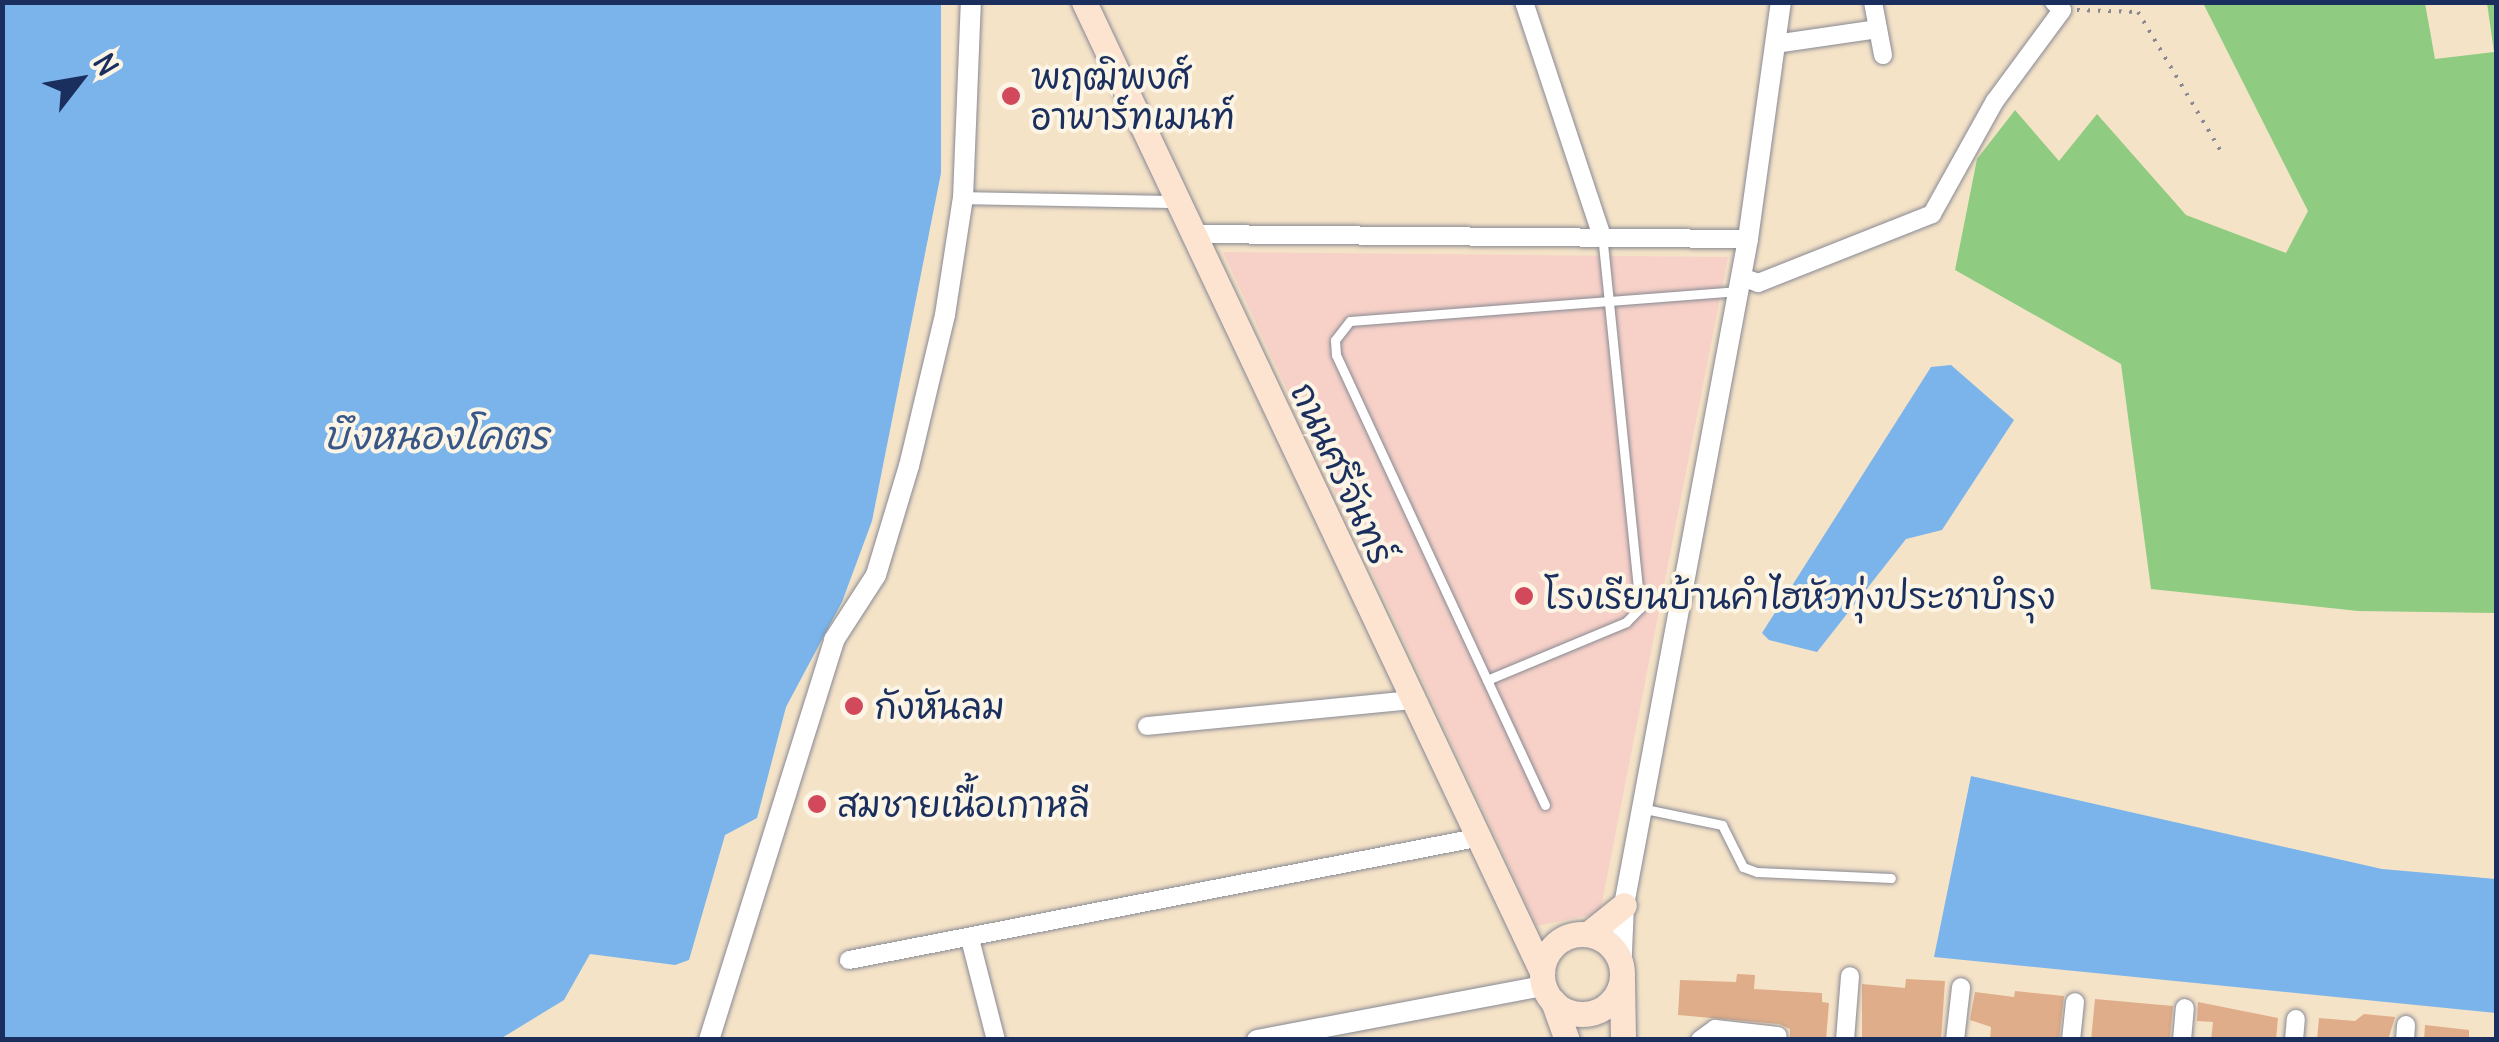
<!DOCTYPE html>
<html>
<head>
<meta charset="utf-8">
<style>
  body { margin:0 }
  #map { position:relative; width:2499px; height:1042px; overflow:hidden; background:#f5e3c8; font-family:Delius,"Playpen Sans Thai",sans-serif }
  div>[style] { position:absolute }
  .built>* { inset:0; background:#f7d1c8 }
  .green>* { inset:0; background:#8fcc82 }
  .water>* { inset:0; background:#7ab4eb }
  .building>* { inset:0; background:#dfad8a }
  .path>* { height:4px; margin-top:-2px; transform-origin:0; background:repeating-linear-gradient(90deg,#888993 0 2.5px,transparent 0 10.5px) }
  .roads { filter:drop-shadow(0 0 2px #888993) drop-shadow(0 0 2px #888993) }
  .service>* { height:9px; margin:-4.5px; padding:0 4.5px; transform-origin:4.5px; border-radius:4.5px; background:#fff }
  .pedestrian>* { height:12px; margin:-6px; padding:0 6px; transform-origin:6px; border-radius:6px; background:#fff }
  .minor>* { height:18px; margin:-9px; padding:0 9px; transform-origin:9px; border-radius:9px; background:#fff }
  .tertiary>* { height:20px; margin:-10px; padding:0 10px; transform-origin:10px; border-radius:10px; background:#fff }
  .secondary>* { height:25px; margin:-12.5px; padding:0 12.5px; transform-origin:12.5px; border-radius:12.5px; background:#fde4d1 }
  .secondary>.ring { margin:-12.5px; padding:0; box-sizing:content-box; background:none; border:25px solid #fde4d1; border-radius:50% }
  .dots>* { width:28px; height:28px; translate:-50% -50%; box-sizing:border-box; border:5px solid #fcf5e5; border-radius:50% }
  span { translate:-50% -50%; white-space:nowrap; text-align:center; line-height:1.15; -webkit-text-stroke:8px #fcf5e5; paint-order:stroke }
  .poi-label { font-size:35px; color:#1b2f5e }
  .left { translate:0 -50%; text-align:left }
  .street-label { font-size:35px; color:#1b2f5e }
  .water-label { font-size:38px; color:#385788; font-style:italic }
  .frame { position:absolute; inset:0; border:5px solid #1b2f5e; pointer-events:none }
  .north { position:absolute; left:30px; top:30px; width:100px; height:100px; -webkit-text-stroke:8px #fcf5e5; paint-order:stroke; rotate:59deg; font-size:28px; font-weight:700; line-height:40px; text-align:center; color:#1b2f5e }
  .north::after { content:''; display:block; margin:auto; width:35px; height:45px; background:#1b2f5e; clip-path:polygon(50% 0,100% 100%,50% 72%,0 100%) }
</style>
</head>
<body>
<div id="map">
  <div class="built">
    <div style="clip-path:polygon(1223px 252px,1728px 257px,1600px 913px,1537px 926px)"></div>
  </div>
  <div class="green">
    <div style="clip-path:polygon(2203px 3px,2425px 3px,2435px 59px,2494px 52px,2487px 3px,2496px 3px,2496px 613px,2358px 611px,2151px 589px,2121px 364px,1955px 270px,1977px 159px,2015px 110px,2059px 161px,2097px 114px,2186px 215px,2286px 253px,2308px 211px)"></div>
  </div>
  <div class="water">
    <div style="clip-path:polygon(2px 3px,941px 3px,941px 173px,872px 521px,842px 602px,786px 707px,757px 818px,725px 835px,689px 960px,675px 965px,590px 954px,564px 1000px,500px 1039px,3px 1039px)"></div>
    <div style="clip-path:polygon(1951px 365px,2014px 420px,1942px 530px,1906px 539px,1817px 652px,1769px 640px,1762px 633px,1931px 367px)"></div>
    <div style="clip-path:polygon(1971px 776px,2382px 869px,2496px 879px,2496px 1013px,1934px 957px)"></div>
  </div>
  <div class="building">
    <div style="clip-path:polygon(1737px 974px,1755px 975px,1754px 989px,1822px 993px,1822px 1002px,1829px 1003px,1826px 1040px,1790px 1040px,1790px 1029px,1779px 1024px,1678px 1015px,1680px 980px,1736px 982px)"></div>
    <div style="clip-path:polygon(1906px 979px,1945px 981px,1941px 1040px,1862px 1040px,1862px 984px,1905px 988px)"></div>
    <div style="clip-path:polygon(2015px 991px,2064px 996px,2059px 1040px,1990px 1040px,1991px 1027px,1970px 1020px,1975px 992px,2014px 997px)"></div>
    <div style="clip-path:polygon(2095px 999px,2173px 1006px,2170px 1037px,2091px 1040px)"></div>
    <div style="clip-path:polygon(2198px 1002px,2278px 1018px,2276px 1040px,2211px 1040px,2213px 1022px,2197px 1021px)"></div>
    <div style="clip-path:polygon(2364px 1014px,2395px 1017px,2388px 1040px,2317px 1040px,2319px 1018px,2355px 1021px)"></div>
    <div style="clip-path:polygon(2425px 1025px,2469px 1030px,2469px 1040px,2424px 1040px)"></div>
  </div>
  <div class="path">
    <div style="left:2077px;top:10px;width:61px;rotate:1.9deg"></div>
    <div style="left:2138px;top:12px;width:162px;rotate:59.2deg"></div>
  </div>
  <div class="roads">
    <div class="service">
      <div style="left:1487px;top:680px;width:151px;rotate:-22.6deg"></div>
      <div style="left:1626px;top:622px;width:20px;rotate:-45deg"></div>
      <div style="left:1640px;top:608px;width:373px;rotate:-95.8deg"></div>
      <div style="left:1545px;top:805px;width:496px;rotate:-114.9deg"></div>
      <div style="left:1336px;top:355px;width:15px;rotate:-94deg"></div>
      <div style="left:1335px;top:340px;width:24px;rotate:-52deg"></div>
      <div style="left:1350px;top:321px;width:387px;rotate:-4.4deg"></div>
      <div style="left:1645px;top:809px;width:79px;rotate:11.7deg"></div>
      <div style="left:1722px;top:825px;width:47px;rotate:63.4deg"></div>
      <div style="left:1743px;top:867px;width:15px;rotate:20deg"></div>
      <div style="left:1757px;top:872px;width:134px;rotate:2.6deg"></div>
    </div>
    <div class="pedestrian">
      <div style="left:963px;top:198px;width:215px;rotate:1.1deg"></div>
    </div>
    <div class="minor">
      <div style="left:1524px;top:2px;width:248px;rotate:71.6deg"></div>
      <div style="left:1873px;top:2px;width:54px;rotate:79.3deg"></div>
      <div style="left:1775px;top:44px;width:104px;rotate:-8.3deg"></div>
      <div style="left:1193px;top:234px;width:555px;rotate:0.52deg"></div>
      <div style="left:1741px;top:277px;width:18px;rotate:19deg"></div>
      <div style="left:1758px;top:283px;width:187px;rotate:-21.6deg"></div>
      <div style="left:1932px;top:214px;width:129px;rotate:-60.9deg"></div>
      <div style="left:1995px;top:101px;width:113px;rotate:-53.6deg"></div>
      <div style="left:2062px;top:10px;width:11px;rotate:-135deg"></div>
      <div style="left:1147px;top:726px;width:265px;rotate:-5.6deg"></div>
      <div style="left:970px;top:939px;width:104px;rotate:75.6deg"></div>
      <div style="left:849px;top:960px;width:639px;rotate:-11.01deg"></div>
      <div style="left:1700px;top:1040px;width:19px;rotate:-36deg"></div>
      <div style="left:1715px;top:1029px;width:63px;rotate:6.3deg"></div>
      <div style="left:1845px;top:1040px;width:64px;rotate:-85.5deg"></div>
      <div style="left:1955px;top:1040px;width:53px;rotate:-83.5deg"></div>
      <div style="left:2071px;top:1040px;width:38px;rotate:-84deg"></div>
      <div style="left:2182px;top:1040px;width:32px;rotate:-85deg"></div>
      <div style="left:2294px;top:1040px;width:21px;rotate:-85deg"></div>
      <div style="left:2405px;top:1040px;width:15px;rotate:-86deg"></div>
    </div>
    <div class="tertiary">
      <div style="left:1621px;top:976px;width:71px;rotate:-87.6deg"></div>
      <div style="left:1624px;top:905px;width:677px;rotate:-79.45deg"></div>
      <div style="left:1748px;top:239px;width:239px;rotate:-82.1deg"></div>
      <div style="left:709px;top:1040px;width:419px;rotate:-72.6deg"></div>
      <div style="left:834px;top:640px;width:77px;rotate:-57.1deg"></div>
      <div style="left:876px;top:575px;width:114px;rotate:-73.2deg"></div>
      <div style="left:909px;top:466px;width:155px;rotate:-76.6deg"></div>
      <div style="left:945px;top:315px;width:118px;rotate:-81.3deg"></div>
      <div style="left:963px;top:198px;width:196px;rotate:-87.7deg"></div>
      <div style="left:1257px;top:1040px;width:292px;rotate:-10.7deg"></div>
    </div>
    <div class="secondary">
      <div style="left:1084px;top:2px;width:1073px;rotate:64.72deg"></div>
      <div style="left:1588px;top:934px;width:46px;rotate:-38.9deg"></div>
      <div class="ring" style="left:1542px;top:934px;width:55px;height:55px"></div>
      <div style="left:1622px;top:981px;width:59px;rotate:89deg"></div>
      <div style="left:1553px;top:1001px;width:41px;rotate:70.3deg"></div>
    </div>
  </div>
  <div class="dots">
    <div style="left:1011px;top:96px;background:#d1495b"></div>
    <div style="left:1524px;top:596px;background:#d1495b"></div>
    <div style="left:854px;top:706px;background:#d1495b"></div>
    <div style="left:817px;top:804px;background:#d1495b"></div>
  </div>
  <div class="poi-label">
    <span class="left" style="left:1031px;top:96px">พฤฒิพงศ์<br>อาพาร์ทเมนท์</span>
    <span class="left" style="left:1544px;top:596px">โรงเรียนบ้านคำไฮหัวทุ่งประชาบำรุง</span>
    <span class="left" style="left:874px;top:706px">กังหันลม</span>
    <span class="left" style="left:837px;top:804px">สมชายเนื้อเกาหลี</span>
  </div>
  <div class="street-label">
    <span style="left:1343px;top:473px;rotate:65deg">ถนนศรีจันทร์</span>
  </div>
  <div class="water-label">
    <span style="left:436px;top:436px">บึงหนองโคตร</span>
  </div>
  <div class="frame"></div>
  <div class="north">N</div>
</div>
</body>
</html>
